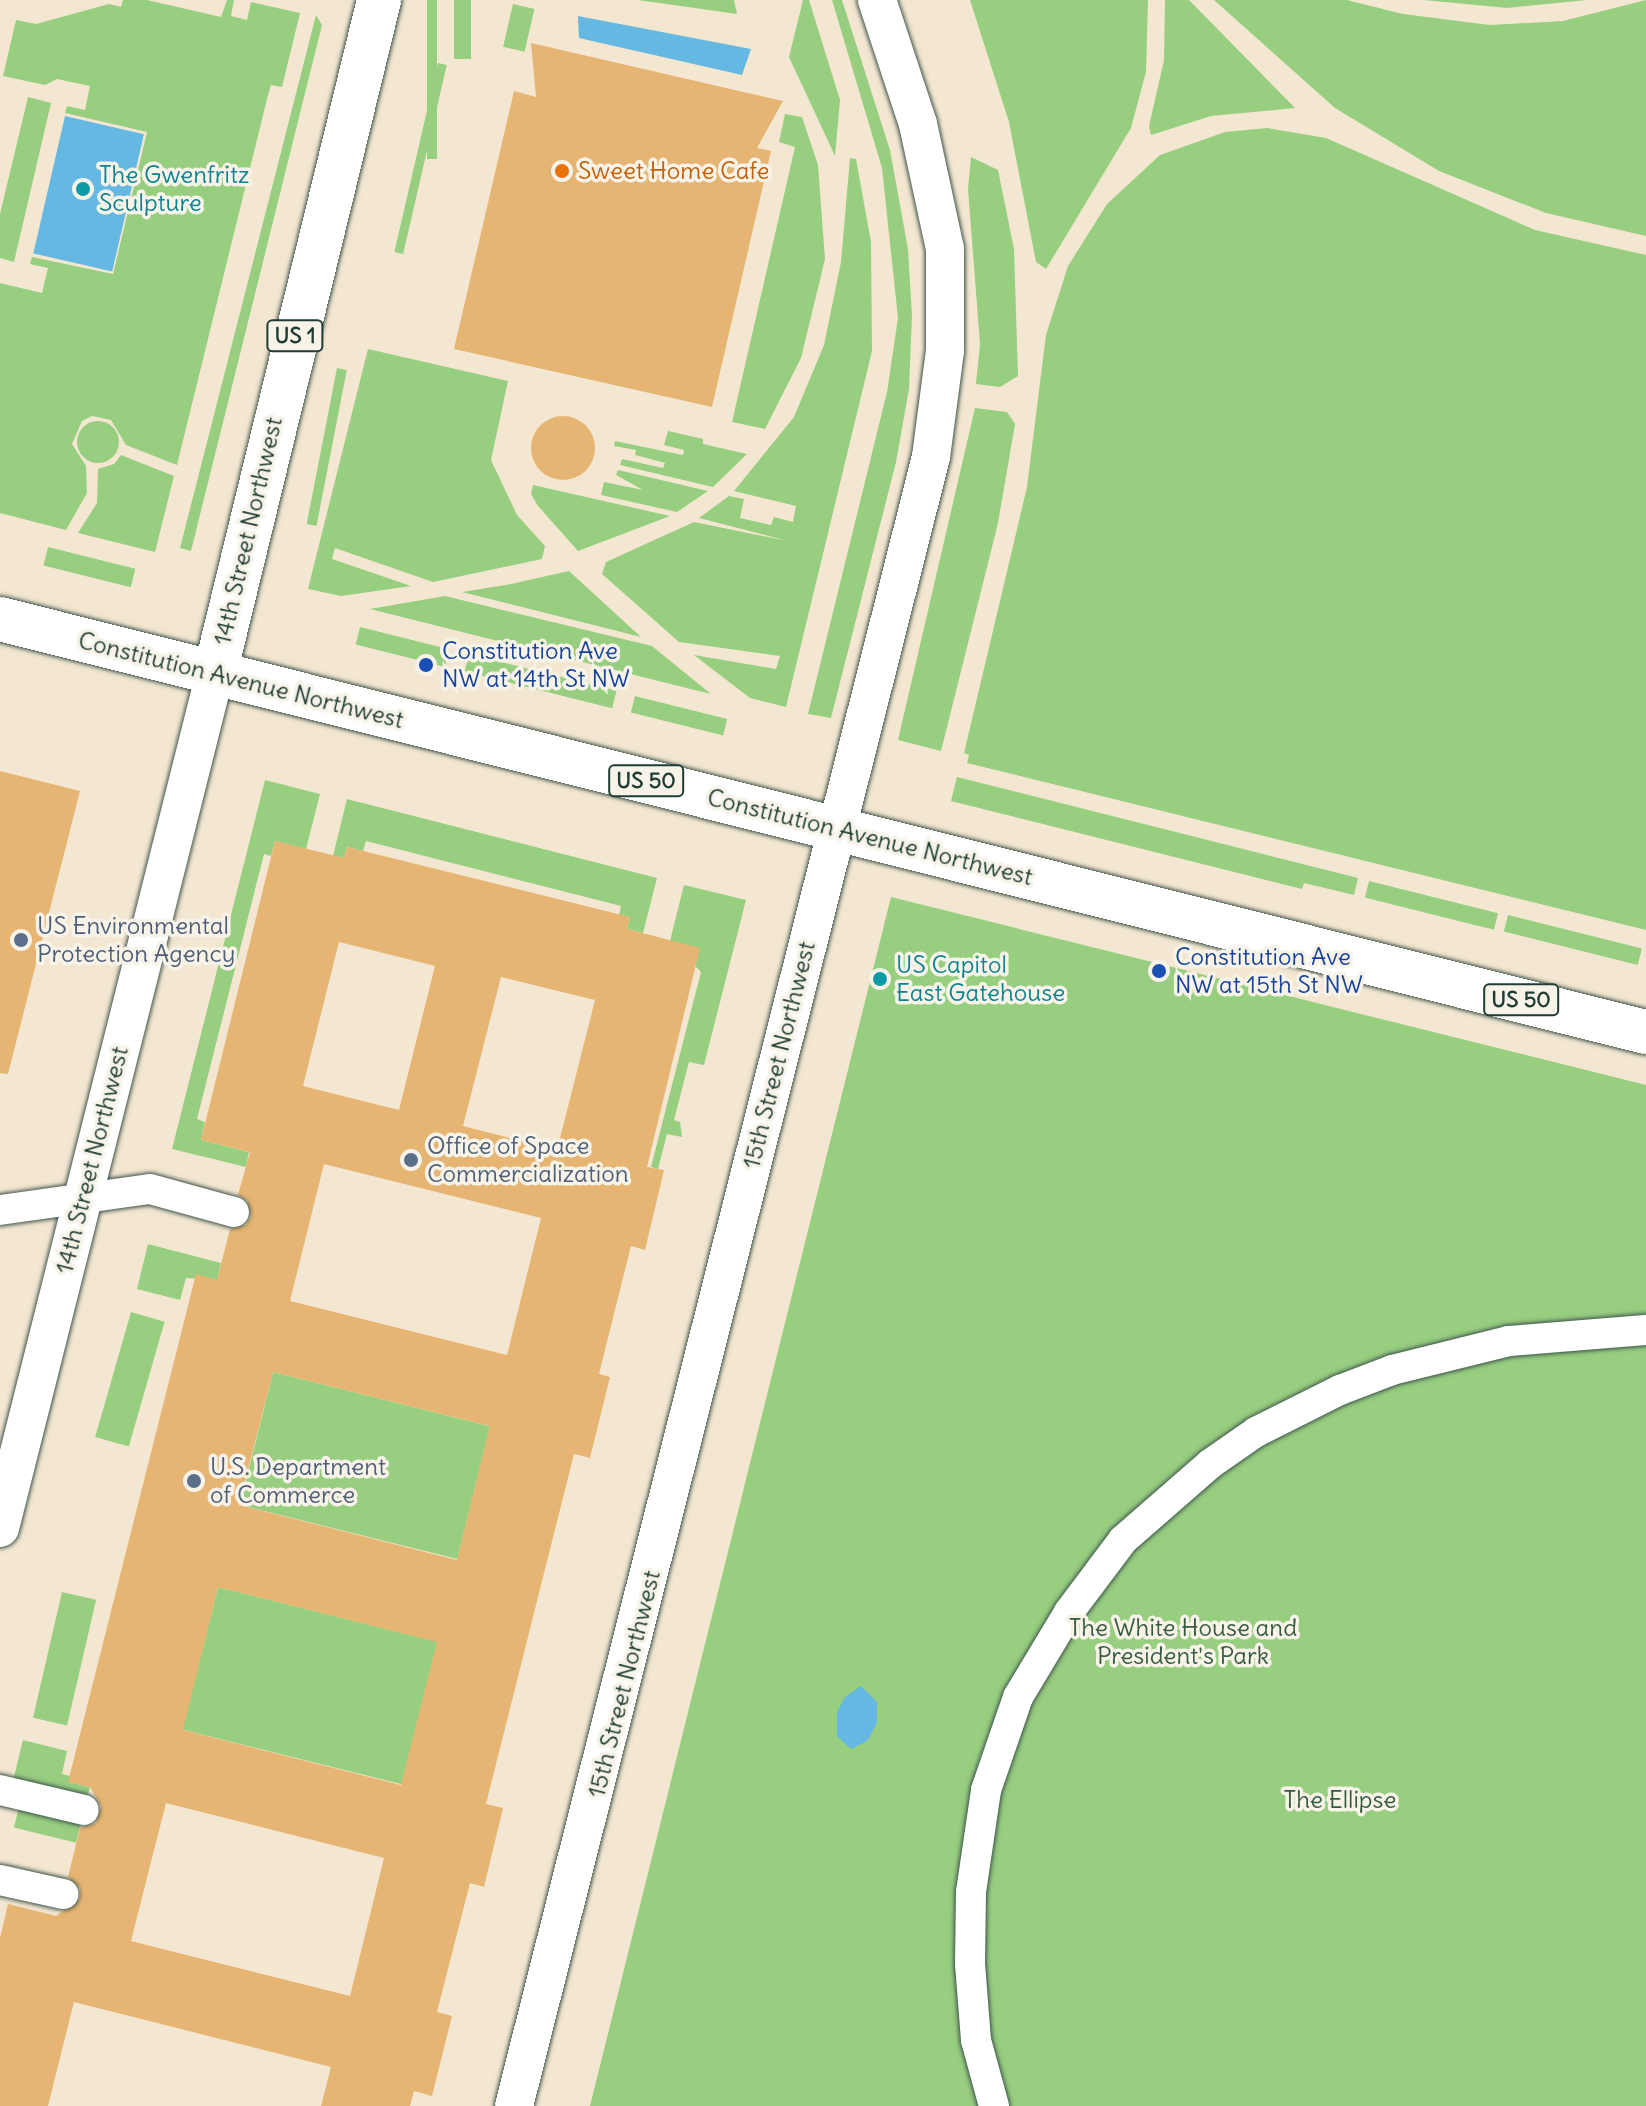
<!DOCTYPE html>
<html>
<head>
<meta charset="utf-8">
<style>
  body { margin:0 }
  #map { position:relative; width:1646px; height:2106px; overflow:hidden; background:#f4e7d1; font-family:Delius,sans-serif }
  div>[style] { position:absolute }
  .green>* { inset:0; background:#98ce80; transform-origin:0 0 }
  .round { border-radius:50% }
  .water>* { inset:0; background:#65b8e1; transform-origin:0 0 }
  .building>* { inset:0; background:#e7b573 }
  .roads { filter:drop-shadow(0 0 2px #3f564c) drop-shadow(0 0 2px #3f564c) }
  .minor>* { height:30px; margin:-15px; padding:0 15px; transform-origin:15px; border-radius:15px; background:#fff }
  .major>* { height:38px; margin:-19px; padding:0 19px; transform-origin:19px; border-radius:19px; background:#fff }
  .highway>* { height:44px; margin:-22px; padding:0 22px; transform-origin:22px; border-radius:22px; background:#fff }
  .dots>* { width:22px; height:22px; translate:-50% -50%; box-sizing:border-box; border:4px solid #f7f3e8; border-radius:50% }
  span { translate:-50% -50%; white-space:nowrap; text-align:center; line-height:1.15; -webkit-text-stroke:7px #f7f3e8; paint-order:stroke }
  .shield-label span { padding:2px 6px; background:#f7f3e8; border:2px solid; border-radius:6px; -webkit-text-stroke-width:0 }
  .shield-label { font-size:22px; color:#1f3d34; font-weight:700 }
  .food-label { font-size:24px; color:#c56008 }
  .left { translate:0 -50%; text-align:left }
  .culture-label { font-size:24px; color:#0d838f }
  .street-label { font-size:24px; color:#1f3d34 }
  .transit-label { font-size:24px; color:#164399 }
  .service-label { font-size:24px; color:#4e5e75 }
  .park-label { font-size:24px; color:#375a43 }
</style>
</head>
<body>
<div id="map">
  <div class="green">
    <div style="clip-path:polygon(123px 0,147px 0,221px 17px,227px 0,234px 0,231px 16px,247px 20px,251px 2px,300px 13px,282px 87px,271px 85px,268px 95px,177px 465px,126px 445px,111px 420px,92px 416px,82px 421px,72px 444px,86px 466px,87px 493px,66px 530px,0 513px,0 283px,42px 293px,48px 268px,30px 264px,32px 257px,113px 274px,147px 132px,65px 113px,67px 106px,85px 110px,90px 86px,57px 79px,45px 85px,3px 76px,16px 20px,36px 24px,109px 4px,121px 7px)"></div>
    <div style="left:427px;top:0;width:10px;height:159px"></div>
    <div style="left:454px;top:0;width:17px;height:59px"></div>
    <div style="clip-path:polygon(638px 0,734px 0,737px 14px)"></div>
    <div style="clip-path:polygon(803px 0,809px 0,840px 100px,835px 156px,789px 57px)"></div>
    <div style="clip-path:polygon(832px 0,842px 0,890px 150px,908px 249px,912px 315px,909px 389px,896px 462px,831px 718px,808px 714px,887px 392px,898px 318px,882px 168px)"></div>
    <div style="clip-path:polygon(970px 0,1148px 0,1146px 72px,1131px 128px,1046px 269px,1036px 262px,1009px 122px)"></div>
    <div style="clip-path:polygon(1165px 0,1189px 0,1295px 108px,1211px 116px,1151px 135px,1149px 126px,1164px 60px)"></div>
    <div style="clip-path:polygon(1214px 0,1347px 0,1403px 14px,1490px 25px,1563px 21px,1646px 0,1646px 236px,1546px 213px,1439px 171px,1335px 108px)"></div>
    <div style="clip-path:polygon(1424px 0,1587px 0,1507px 8px)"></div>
    <div style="left:513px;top:4px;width:22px;height:44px;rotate:13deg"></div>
    <div style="clip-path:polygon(316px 15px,322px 25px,191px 551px,180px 548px)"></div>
    <div style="left:438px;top:63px;width:9px;height:194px;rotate:13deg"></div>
    <div style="clip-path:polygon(28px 97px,51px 103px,14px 262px,0 258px,0 214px)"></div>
    <div style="clip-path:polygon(785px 114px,802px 117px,818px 165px,825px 259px,801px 358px,765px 429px,732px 422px,795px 147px,779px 142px)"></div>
    <div style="clip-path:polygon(1267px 128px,1326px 138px,1535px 230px,1646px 255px,1646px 930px,967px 763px,969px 755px,964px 753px,1027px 487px,1046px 335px,1068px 266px,1107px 204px,1160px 155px,1225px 132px)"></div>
    <div style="clip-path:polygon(971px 157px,998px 170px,1014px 249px,1018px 376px,1000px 387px,976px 384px,980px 344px,968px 189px)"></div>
    <div style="clip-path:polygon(850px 158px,856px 159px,871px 242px,872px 351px,786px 707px,750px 698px,694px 655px,776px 669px,780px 656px,679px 642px,602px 574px,606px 562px,694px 522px,788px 541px,699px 518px,729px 496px,744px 499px,740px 518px,771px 525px,774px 517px,793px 522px,796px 506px,734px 491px,794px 417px,824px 345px,841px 262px)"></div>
    <div style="clip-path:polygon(368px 349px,508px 381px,491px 460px,517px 515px,545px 546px,542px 559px,433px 582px,335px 548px,332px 559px,411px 586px,341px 596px,308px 589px)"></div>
    <div style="left:337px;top:368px;width:10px;height:159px;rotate:11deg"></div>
    <div style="clip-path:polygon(975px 408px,1007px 412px,1015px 424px,998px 523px,941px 751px,898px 740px)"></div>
    <div class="round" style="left:77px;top:421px;width:42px;height:42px"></div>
    <div style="clip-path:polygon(668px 431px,703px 439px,703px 444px,747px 454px,713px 487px,620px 465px,622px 459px,663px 468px,665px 463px,635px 455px,636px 450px,614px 446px,615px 441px,683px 455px,684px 450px,664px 445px)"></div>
    <div style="clip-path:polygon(121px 455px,174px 476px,155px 552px,78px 533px,97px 503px,98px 469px,114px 464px)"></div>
    <div style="clip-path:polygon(618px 470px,708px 491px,677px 512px,601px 495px,604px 482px,643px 490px,616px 475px)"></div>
    <div style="clip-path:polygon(533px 485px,670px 516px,578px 551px,538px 506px,531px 494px)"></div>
    <div style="left:48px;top:547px;width:90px;height:19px;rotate:14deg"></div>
    <div style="clip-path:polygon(569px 571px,641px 637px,462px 592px,511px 584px)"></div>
    <div style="clip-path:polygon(445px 596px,652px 646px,711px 694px,370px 609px)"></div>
    <div style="left:360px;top:627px;width:92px;height:18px;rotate:14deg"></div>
    <div style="left:469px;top:654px;width:152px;height:18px;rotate:14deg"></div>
    <div style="left:635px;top:696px;width:95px;height:17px;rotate:14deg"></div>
    <div style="clip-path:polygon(957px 777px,1358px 878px,1354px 895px,1304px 883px,1302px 889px,951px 801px)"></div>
    <div style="clip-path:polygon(265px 780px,320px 794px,306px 849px,275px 841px,271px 856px,264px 854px,197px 1119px,205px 1122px,201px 1140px,249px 1152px,246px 1167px,172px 1149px)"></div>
    <div style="clip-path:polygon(347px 799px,657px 878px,643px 933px,627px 929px,630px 918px,619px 915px,621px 906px,366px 841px,363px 851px,347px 847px,344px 858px,333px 856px)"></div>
    <div style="left:1369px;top:881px;width:133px;height:17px;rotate:14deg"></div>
    <div style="clip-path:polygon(684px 885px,746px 900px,704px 1065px,689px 1062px,674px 1120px,680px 1122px,682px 1137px,667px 1134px,658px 1169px,651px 1167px,701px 972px,670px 941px)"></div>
    <div style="clip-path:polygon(891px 897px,1646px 1085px,1646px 2106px,590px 2106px)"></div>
    <div style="left:1508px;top:915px;width:138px;height:17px;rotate:14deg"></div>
    <div style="clip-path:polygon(148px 1244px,221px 1263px,217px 1280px,186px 1278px,180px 1300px,137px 1289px)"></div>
    <div style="left:131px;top:1312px;width:35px;height:130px;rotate:16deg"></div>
    <div style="left:273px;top:1372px;width:224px;height:137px;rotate:14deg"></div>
    <div style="left:218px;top:1587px;width:226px;height:147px;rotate:14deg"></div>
    <div style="left:62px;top:1592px;width:35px;height:129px;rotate:13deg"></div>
    <div style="clip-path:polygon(23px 1740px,67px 1751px,62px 1774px,70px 1776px,69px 1782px,90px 1787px,86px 1804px,12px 1785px)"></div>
    <div style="left:19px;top:1807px;width:64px;height:21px;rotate:14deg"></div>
  </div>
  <div class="water">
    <div style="clip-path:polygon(578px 16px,751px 49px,742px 75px,579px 38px)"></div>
    <div style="left:65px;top:116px;width:81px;height:141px;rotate:13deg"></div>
    <div style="clip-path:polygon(861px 1686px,877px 1702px,877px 1723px,867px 1741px,851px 1749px,837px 1736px,837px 1712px,845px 1697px)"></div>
  </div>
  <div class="building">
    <div style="clip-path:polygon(531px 43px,783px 101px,757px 148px,771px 151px,712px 407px,454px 349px,514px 91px,536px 97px)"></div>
    <div class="round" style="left:531px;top:416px;width:64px;height:64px"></div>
    <div style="clip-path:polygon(0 771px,80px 791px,8px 1074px,0 1073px)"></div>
    <div style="clip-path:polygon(evenodd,275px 841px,344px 858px,347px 847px,630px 917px,627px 929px,700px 948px,647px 1167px,664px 1170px,645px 1250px,631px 1246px,599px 1374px,610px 1377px,590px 1458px,574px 1454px,486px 1804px,503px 1808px,484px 1887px,470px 1883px,437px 2012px,452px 2016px,432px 2096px,414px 2091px,410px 2106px,321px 2106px,331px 2067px,74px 2002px,48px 2106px,0 2106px,0 1938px,8px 1904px,56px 1916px,80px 1899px,80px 1888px,68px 1877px,80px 1828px,96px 1823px,101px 1806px,90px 1787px,68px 1782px,196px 1274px,217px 1280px,230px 1229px,246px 1225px,251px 1216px,247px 1200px,238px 1195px,250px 1152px,201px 1140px,275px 841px,339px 942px,435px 966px,399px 1110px,303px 1086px,339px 942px,275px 841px,501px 977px,595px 1000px,557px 1150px,463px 1126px,501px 977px,275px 841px,324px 1164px,541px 1218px,507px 1355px,290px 1301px,324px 1164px,275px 841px,273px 1372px,490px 1426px,457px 1560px,239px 1505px,273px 1372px,275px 841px,218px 1587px,437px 1642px,401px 1785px,183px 1730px,218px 1587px,275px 841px,166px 1803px,384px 1858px,350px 1996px,131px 1941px,166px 1803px)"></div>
  </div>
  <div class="roads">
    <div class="minor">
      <div style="left:0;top:1210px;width:151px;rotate:-8deg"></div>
      <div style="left:150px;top:1189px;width:87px;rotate:15.3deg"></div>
      <div style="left:0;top:1790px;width:86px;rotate:13.4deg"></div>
      <div style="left:0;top:1880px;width:65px;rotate:12.5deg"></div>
      <div style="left:994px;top:2106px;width:68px;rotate:-105.3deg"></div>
      <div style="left:976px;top:2040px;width:76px;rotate:-94.5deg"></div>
      <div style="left:970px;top:1964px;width:72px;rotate:-89.2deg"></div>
      <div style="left:971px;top:1892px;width:103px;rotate:-81.6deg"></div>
      <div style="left:986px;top:1790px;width:98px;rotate:-71deg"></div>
      <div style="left:1018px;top:1697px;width:99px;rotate:-59deg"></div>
      <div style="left:1069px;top:1612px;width:90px;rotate:-53.1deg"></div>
      <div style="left:1123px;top:1540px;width:116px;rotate:-41.1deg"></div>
      <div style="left:1210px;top:1464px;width:56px;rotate:-34.8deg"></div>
      <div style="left:1256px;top:1432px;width:94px;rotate:-26.6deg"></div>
      <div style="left:1340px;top:1390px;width:56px;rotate:-21deg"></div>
      <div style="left:1392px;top:1370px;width:121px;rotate:-13.9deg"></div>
      <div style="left:1509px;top:1341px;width:137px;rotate:-4.6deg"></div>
    </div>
    <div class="major">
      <div style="left:0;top:1528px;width:882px;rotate:-75.88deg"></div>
      <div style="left:514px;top:2106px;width:1701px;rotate:-75.81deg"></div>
      <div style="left:931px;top:457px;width:107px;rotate:-82.5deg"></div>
      <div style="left:945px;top:351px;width:102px;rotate:-90deg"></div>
      <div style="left:945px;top:249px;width:128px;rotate:-102.2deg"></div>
      <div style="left:918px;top:124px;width:131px;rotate:-108.3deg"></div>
    </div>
    <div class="highway">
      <div style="left:0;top:619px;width:1697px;rotate:14.09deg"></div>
      <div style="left:215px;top:673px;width:693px;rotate:-76.3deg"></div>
    </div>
  </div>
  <div class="dots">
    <div style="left:562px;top:171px;background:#e8710a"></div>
    <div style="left:83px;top:189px;background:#0f9aa8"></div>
    <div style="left:426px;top:665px;background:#1a4fb4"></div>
    <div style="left:21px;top:940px;background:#5c6f8a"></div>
    <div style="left:1159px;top:971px;background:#1a4fb4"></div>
    <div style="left:880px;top:979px;background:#0f9aa8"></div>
    <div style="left:411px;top:1160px;background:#5c6f8a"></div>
    <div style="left:194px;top:1481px;background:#5c6f8a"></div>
  </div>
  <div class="shield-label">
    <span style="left:295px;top:336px">US 1</span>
    <span style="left:646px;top:781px">US 50</span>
    <span style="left:1521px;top:1000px">US 50</span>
  </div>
  <div class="food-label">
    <span class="left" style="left:578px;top:171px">Sweet Home Cafe</span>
  </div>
  <div class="culture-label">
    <span class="left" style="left:99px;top:189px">The Gwenfritz<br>Sculpture</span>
    <span class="left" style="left:896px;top:979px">US Capitol<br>East Gatehouse</span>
  </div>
  <div class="street-label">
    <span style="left:248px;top:531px;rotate:-77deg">14th Street Northwest</span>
    <span style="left:241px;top:680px;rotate:14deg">Constitution Avenue Northwest</span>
    <span style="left:870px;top:837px;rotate:14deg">Constitution Avenue Northwest</span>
    <span style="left:779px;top:1055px;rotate:-76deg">15th Street Northwest</span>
    <span style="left:92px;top:1160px;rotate:-76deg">14th Street Northwest</span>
    <span style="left:624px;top:1684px;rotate:-76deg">15th Street Northwest</span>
  </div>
  <div class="transit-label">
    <span class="left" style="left:442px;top:665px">Constitution Ave<br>NW at 14th St NW</span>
    <span class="left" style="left:1175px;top:971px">Constitution Ave<br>NW at 15th St NW</span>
  </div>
  <div class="service-label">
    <span class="left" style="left:37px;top:940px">US Environmental<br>Protection Agency</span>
    <span class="left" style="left:427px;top:1160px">Office of Space<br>Commercialization</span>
    <span class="left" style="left:210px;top:1481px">U.S. Department<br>of Commerce</span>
  </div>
  <div class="park-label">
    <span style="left:1183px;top:1642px">The White House and<br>President's Park</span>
    <span style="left:1340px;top:1800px">The Ellipse</span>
  </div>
</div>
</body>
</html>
